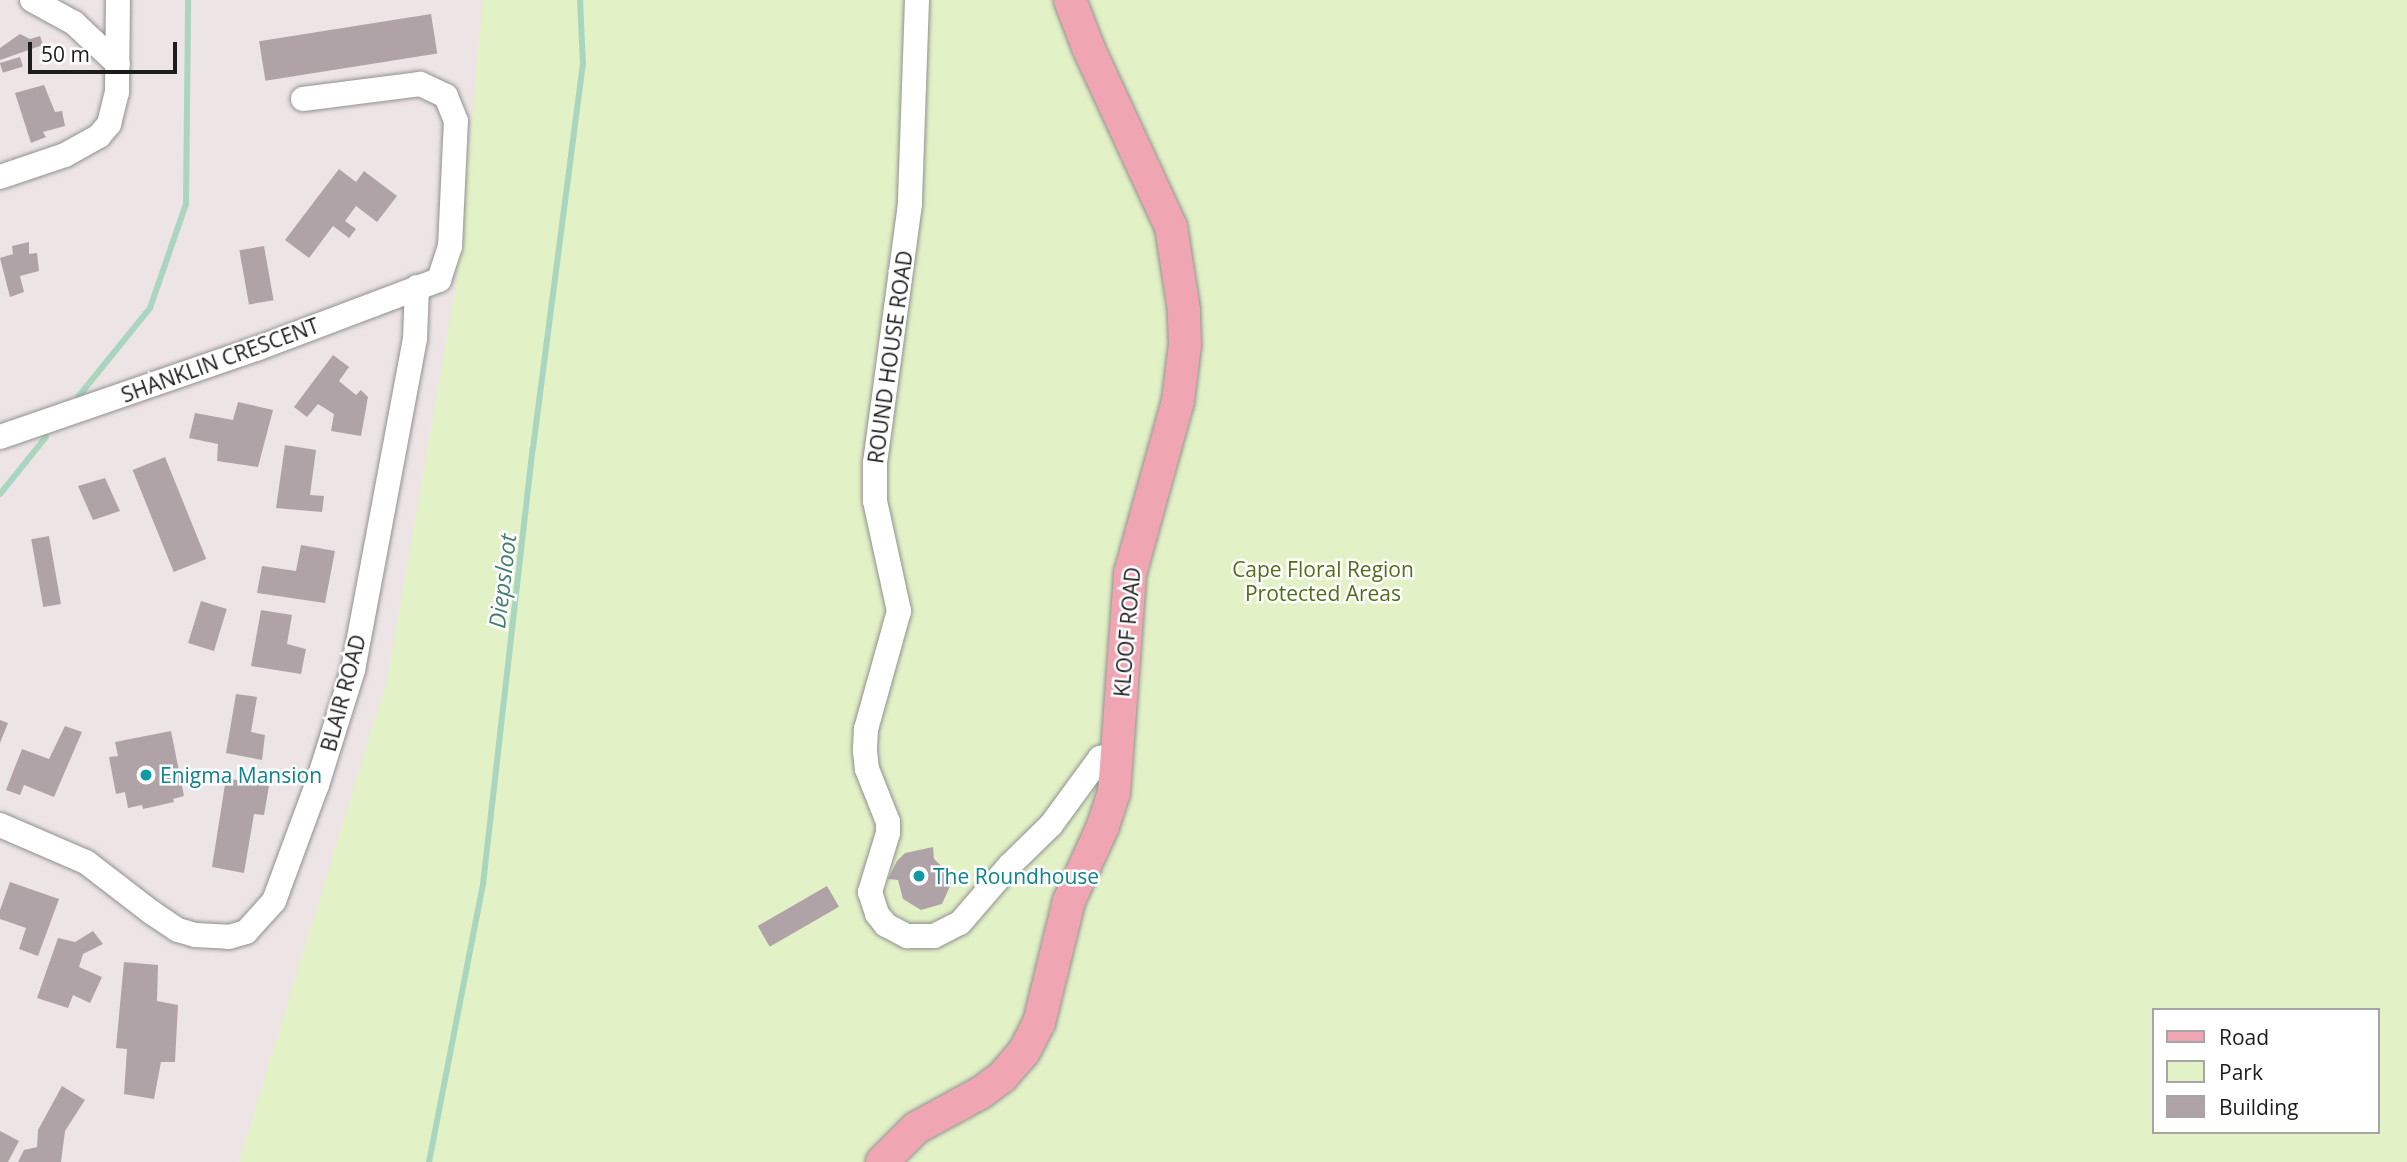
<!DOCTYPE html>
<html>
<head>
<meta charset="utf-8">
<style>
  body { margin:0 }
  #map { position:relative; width:2407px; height:1162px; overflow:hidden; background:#ede4e5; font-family:"Open Sans",sans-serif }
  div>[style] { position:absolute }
  .park>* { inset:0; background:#e3f2c6 }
  .stream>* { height:6px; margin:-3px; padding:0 3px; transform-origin:3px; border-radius:3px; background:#aad6bf }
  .building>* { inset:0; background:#afa3a7; transform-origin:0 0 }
  .roads { filter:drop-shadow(0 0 2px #919191) drop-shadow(0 0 2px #919191) }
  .minor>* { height:24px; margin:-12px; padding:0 12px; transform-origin:12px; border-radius:12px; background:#fff }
  .major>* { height:32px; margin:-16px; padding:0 16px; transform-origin:16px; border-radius:16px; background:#f0a6b2 }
  .dots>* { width:19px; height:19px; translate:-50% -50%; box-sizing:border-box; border:4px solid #fff; border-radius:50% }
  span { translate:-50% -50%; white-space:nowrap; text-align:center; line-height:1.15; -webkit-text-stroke:5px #fff; paint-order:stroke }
  .street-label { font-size:21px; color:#1d1d1d }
  .park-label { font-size:21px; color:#506e18 }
  .culture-label { font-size:21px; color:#0d838f }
  .left { translate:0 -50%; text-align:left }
  .water-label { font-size:23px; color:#447d70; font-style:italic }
  .legend { position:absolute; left:2152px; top:1008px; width:228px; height:126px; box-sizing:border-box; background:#fff; border:2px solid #a5a5a5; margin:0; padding:9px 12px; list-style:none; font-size:21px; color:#1d1d1d }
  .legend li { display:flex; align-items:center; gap:14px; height:35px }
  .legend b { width:35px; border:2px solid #a5a5a5 }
  .scale { position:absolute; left:28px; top:42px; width:149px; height:32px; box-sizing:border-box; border:4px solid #1d1d1d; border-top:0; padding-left:9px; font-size:21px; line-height:24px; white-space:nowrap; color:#1d1d1d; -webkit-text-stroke:5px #fff; paint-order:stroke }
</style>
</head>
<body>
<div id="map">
  <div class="park">
    <div style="clip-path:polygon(evenodd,483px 0,2407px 0,2407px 1162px,239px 1162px,387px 680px,456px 286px,483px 0,2153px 1010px,2377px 1010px,2377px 1132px,2153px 1132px,2153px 1010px)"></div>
  </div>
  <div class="stream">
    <div style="left:78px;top:397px;width:114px;rotate:-51deg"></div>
    <div style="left:150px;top:308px;width:110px;rotate:-70.9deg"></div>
    <div style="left:186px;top:204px;width:204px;rotate:-89.4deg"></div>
    <div style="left:0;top:494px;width:73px;rotate:-51.1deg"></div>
    <div style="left:429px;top:1162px;width:283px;rotate:-79deg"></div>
    <div style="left:483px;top:884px;width:439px;rotate:-83.5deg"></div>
    <div style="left:533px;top:448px;width:386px;rotate:-82.6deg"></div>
    <div style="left:583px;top:65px;width:65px;rotate:-92.6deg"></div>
  </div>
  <div class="building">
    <div style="left:431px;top:14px;width:40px;height:174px;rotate:81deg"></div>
    <div style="clip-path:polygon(20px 34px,30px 39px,40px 36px,43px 45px,0 60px,0 48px)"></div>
    <div style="left:20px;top:57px;width:10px;height:21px;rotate:73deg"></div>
    <div style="clip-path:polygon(44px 85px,55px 112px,62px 111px,65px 126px,43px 132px,46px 137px,31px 143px,15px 93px)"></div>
    <div style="clip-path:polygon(339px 169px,356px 182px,364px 171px,397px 196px,377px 222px,356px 206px,345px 221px,356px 229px,349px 238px,333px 226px,309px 258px,285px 240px)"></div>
    <div style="clip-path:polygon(29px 242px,29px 254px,37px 253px,39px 271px,20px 276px,24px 292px,10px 297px,0 258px,13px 254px,12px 246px)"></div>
    <div style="left:264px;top:246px;width:55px;height:25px;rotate:80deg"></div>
    <div style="clip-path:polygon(333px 355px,349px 367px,339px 381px,356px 395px,361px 390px,368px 397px,361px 436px,331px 431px,334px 414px,318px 404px,307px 417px,294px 407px)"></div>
    <div style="clip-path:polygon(238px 402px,273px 410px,258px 467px,217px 461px,218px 444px,189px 438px,195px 413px,233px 420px)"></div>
    <div style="clip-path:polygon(285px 445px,316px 450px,310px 495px,324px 496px,322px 512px,276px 508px)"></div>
    <div style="left:165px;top:457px;width:110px;height:35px;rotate:68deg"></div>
    <div style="clip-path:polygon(105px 478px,120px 511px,93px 520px,78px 486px)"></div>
    <div style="left:49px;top:536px;width:69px;height:18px;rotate:80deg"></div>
    <div style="clip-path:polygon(301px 545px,335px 551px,325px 603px,257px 593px,262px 566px,296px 571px)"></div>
    <div style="left:201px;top:601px;width:27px;height:44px;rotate:17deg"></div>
    <div style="clip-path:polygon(261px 610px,292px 615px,287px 644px,306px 649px,301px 674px,251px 666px)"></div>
    <div style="clip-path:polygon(236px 694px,257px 697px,251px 732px,265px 735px,262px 760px,226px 753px)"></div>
    <div style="clip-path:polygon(0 720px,8px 723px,0 743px)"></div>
    <div style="clip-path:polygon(65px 726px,82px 732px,54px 797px,24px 785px,20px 795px,6px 790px,22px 749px,49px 759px)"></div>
    <div style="clip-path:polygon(171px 731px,184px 796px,173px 799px,174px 802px,143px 809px,142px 805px,128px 808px,125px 792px,116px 794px,109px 757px,118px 756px,115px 742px)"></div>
    <div style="clip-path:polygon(226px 778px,269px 786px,264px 815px,254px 814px,244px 873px,212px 867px)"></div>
    <div style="clip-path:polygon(933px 847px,934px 859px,949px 873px,951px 884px,942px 904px,921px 910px,903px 899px,898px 880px,888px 879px,897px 861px,905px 853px)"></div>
    <div style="clip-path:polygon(10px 882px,59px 899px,38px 956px,19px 949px,26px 928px,0 919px,0 910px)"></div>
    <div style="left:827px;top:886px;width:24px;height:80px;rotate:60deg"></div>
    <div style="clip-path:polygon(93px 931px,103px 944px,83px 954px,79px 967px,102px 977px,90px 1003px,73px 995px,68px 1008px,37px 998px,58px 938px,75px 942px)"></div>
    <div style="clip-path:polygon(124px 962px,158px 965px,157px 1001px,178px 1005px,175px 1062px,161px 1062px,154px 1099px,124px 1094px,127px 1049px,116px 1048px)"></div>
    <div style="clip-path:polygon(62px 1086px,85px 1100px,65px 1131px,61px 1162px,18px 1162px,24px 1150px,37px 1147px,38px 1130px)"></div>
    <div style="clip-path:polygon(0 1131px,19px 1141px,8px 1162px,0 1162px)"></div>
  </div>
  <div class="roads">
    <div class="minor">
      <div style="left:32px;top:0;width:48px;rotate:28.7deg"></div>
      <div style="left:74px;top:23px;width:60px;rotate:43deg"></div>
      <div style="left:917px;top:0;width:204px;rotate:92deg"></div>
      <div style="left:910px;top:204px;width:260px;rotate:97.7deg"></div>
      <div style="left:875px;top:462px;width:39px;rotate:90deg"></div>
      <div style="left:875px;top:501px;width:113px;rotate:77.7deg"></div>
      <div style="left:899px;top:611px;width:123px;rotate:105.6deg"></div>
      <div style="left:866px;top:729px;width:22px;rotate:93deg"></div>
      <div style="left:865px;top:751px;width:18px;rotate:84deg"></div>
      <div style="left:867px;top:769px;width:57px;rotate:68.4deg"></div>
      <div style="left:888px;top:822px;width:11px;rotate:90deg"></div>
      <div style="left:888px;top:833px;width:62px;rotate:107deg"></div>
      <div style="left:870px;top:892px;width:23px;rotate:72deg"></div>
      <div style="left:877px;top:914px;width:14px;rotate:51deg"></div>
      <div style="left:886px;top:925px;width:24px;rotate:28deg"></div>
      <div style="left:907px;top:936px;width:27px"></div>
      <div style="left:934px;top:936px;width:29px;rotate:-27deg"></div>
      <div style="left:960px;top:923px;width:77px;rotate:-49.2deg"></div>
      <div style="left:1010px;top:865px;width:57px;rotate:-44.3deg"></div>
      <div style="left:1051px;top:825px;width:83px;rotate:-53.8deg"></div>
      <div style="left:1100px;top:758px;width:20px;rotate:-15deg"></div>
      <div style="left:0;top:177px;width:69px;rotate:-18.7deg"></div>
      <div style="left:65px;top:155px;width:39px;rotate:-29deg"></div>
      <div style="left:99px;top:136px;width:16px;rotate:-50deg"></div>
      <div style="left:109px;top:124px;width:33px;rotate:-76deg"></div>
      <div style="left:117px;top:92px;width:92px;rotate:-89.4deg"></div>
      <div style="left:0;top:437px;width:271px;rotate:-19deg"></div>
      <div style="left:256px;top:349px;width:196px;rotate:-20.7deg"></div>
      <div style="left:439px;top:280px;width:35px;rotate:-72deg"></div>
      <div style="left:450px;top:247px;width:126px;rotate:-87.3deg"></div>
      <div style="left:456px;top:121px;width:27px;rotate:-112deg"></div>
      <div style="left:446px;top:96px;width:29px;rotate:-155deg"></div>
      <div style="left:420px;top:84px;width:118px;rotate:172.7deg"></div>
      <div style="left:0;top:825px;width:94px;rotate:23.3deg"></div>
      <div style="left:86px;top:862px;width:82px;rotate:37.6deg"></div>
      <div style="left:151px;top:912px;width:32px;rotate:34deg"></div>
      <div style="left:178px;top:930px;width:18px;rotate:16deg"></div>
      <div style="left:195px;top:935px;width:34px;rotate:3deg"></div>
      <div style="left:229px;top:937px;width:18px;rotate:-16deg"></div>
      <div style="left:246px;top:932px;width:42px;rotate:-47.9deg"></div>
      <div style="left:274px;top:901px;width:124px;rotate:-69.7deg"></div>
      <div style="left:317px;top:785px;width:121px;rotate:-72.6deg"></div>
      <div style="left:353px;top:670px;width:337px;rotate:-79.4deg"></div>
      <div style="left:415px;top:339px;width:52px;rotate:-87.8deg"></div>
    </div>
    <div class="major">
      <div style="left:882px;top:1162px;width:48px;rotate:-45deg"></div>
      <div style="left:916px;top:1128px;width:75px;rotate:-28.6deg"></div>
      <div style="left:982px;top:1092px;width:25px;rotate:-37deg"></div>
      <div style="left:1002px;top:1077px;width:33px;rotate:-49deg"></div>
      <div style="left:1024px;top:1052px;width:33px;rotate:-63deg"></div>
      <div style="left:1039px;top:1023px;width:126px;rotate:-76.2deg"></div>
      <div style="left:1069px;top:901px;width:82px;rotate:-65.6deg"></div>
      <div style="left:1103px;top:826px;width:35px;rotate:-72deg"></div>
      <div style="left:1114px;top:793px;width:220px;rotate:-85.8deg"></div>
      <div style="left:1130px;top:574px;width:180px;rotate:-74.5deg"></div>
      <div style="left:1178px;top:401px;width:56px;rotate:-82.9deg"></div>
      <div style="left:1185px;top:345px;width:35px;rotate:-92deg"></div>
      <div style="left:1184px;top:310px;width:84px;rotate:-98.9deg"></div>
      <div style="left:1171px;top:227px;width:198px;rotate:-114.8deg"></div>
      <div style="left:1088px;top:47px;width:50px;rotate:-111deg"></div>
    </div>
  </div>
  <div class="dots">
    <div style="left:146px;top:775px;background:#0f9aa8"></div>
    <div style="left:919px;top:876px;background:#0f9aa8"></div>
  </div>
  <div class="street-label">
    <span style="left:890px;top:357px;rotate:-82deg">ROUND HOUSE ROAD</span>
    <span style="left:220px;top:360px;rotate:-20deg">SHANKLIN CRESCENT</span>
    <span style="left:1127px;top:632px;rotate:-85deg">KLOOF ROAD</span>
    <span style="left:343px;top:693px;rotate:-75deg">BLAIR ROAD</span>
  </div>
  <div class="park-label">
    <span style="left:1323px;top:581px">Cape Floral Region<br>Protected Areas</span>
  </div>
  <div class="culture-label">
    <span class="left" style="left:160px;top:775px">Enigma Mansion</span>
    <span class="left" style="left:933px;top:876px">The Roundhouse</span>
  </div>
  <div class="water-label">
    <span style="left:502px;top:581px;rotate:-83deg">Diepsloot</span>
  </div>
  <ul class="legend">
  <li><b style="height:9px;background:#f0a6b2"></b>Road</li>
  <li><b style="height:19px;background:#e3f2c6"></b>Park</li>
  <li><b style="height:19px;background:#afa3a7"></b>Building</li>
  </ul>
  <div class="scale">50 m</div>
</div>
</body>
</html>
